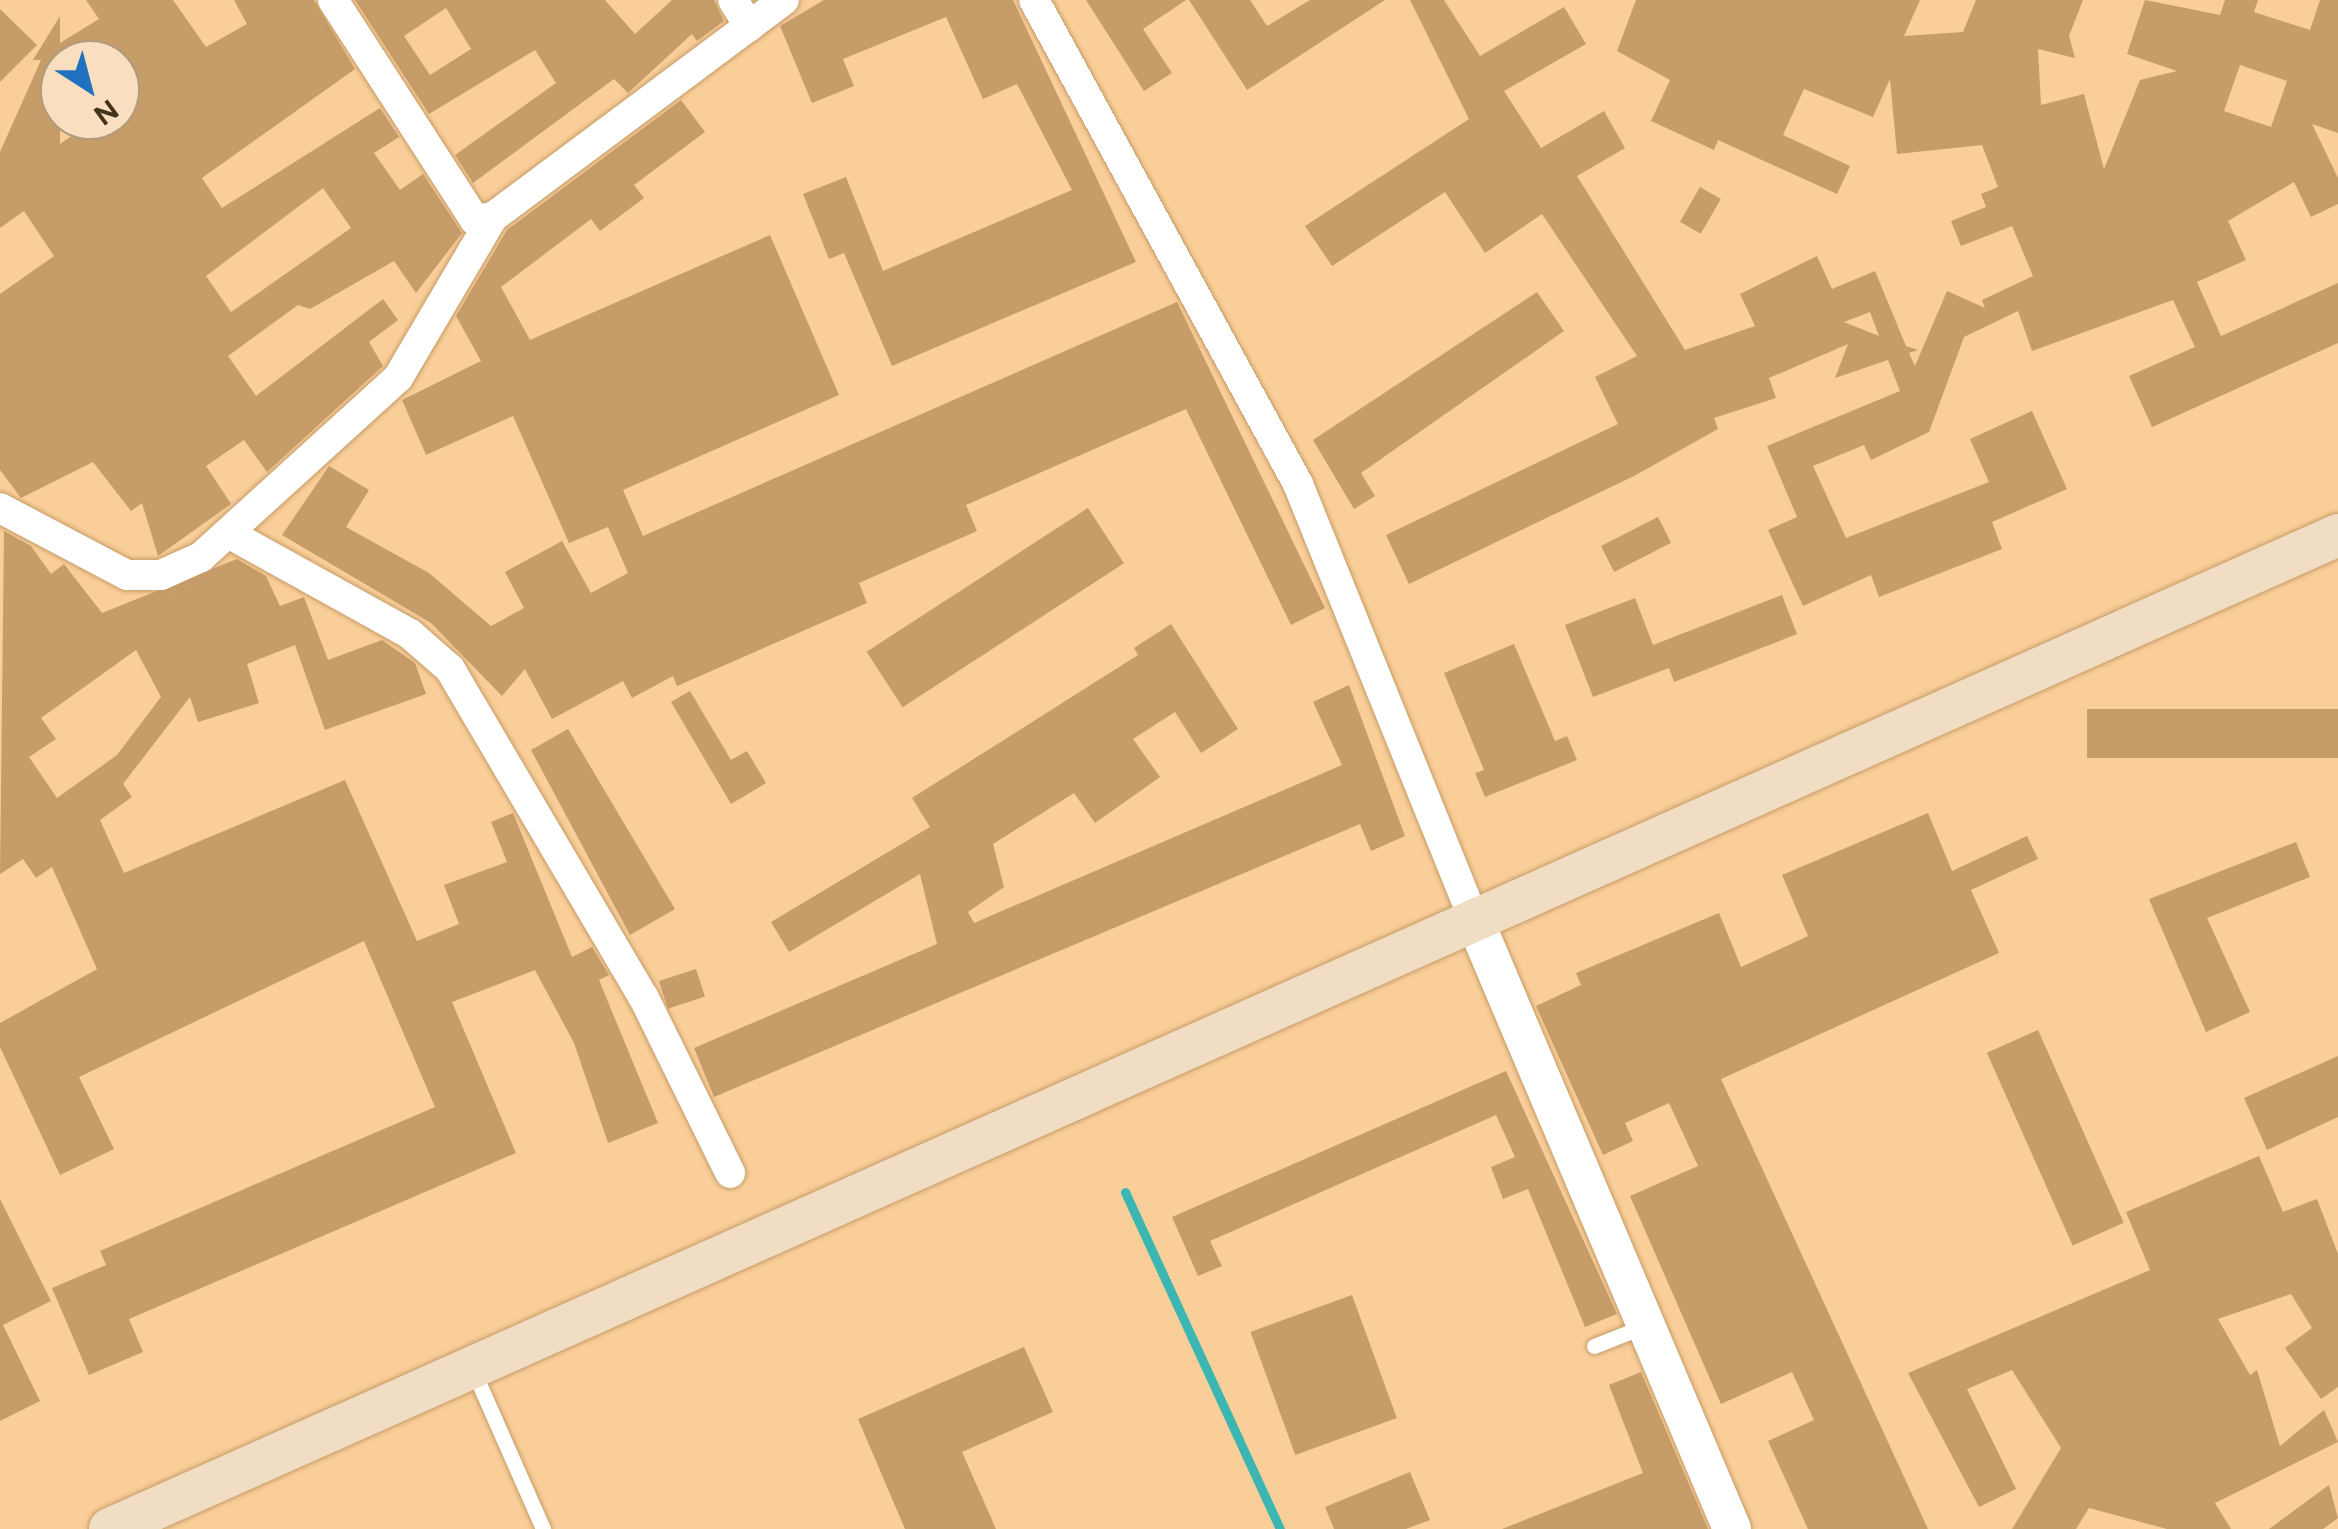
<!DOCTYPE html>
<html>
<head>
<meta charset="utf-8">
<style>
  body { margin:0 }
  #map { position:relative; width:2338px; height:1529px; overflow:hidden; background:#face99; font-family:Figtree,sans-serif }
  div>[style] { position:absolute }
  .stream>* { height:9px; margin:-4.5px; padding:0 4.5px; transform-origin:4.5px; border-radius:4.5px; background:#3bb6b3 }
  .building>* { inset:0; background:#c69c68; transform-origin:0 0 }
  .roads { filter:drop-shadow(0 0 2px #c49b67) drop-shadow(0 0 2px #c49b67) }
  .service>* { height:15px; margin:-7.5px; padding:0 7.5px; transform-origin:7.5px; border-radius:7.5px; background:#fff }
  .minor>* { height:30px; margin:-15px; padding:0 15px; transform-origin:15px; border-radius:15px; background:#fff }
  .tertiary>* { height:38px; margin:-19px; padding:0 19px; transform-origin:19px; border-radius:19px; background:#fff }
  .secondary>* { height:42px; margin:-21px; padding:0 21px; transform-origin:21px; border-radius:21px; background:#f0ddc3 }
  span { translate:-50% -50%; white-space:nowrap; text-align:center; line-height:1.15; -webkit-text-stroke:10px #f9dfbf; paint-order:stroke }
  .north { position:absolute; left:40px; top:40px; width:100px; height:100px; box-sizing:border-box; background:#f9dfbf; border:2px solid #b19a7e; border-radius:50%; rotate:144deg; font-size:28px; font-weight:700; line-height:40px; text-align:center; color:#44331d }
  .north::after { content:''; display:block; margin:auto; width:35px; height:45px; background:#2071c0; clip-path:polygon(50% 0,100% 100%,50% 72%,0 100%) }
</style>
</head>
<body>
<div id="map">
  <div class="stream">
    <div style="left:1125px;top:1192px;width:371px;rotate:65.3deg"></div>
  </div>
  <div class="building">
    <div style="clip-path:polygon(evenodd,86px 0,173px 0,206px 47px,247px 24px,234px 0,314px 0,355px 69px,202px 178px,222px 208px,380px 108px,399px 137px,374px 153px,400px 190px,423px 174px,462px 233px,416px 293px,394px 261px,310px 309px,298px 305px,228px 356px,256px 396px,383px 299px,398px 320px,369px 342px,383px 366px,267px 472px,244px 440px,206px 466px,231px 504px,158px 556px,142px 503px,131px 511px,93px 462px,21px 498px,0 470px,0 294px,54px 256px,24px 211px,0 228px,0 152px,41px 60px,33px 60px,60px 16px,60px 43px,99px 19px,86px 0,60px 60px,120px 60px,120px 120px,94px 120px,60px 144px,60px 60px,86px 0,323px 188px,351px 228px,231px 312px,206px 276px,323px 188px)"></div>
    <div style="clip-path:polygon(evenodd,355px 0,605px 0,635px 34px,672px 0,714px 0,724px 21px,697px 41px,692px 34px,628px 93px,614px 79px,473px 183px,455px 155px,556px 83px,535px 50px,429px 114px,355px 0,446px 8px,471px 49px,430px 75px,404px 36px,446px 8px)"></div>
    <div style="clip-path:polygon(824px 0,1013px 0,1136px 262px,892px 366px,844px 253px,829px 259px,803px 194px,846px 177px,883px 271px,1072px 190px,1017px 84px,983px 99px,946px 17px,843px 59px,854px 86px,812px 103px,780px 26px)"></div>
    <div style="clip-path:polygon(1086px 0,1186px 0,1143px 29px,1172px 73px,1144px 91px)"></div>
    <div style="clip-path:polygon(1189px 0,1250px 0,1267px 26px,1310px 0,1385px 0,1247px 90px)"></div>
    <div style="clip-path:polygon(evenodd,1410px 0,1444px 0,1480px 56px,1564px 7px,1586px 44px,1504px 91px,1541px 148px,1604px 111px,1625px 148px,1577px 176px,1685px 350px,1755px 326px,1740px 294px,1817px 256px,1832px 289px,1875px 271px,1906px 346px,1918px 350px,1909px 353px,1915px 366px,1947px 291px,1985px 308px,1982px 300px,2033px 276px,2012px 226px,1961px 246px,1951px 221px,1986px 207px,1981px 194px,1998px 187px,1982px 145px,1897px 154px,1890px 79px,1873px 117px,1804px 89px,1783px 135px,1850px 166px,1837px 194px,1718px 140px,1714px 150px,1651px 121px,1670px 80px,1617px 51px,1636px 0,1920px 0,1904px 36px,1963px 32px,1976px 0,2083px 0,2069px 36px,2075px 58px,2038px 49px,2041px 105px,2084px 94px,2104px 169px,2140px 80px,2177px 71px,2127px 54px,2145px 0,2220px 15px,2225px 0,2258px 0,2254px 12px,2310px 30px,2320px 0,2338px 0,2338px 133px,2312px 124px,2338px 178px,2338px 204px,2311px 217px,2294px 182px,2228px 221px,2246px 260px,2197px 282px,2221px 336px,2338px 283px,2338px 343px,2152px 427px,2129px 376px,2195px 347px,2173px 300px,2032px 351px,2018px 311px,1964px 337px,1929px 432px,1871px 460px,1864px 445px,1813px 466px,1846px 538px,1989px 482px,1970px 439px,2032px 411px,2067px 489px,1992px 522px,2002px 549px,1879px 597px,1871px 575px,1803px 606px,1768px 530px,1797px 517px,1767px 446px,1900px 391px,1888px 360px,1835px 378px,1848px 344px,1769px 378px,1776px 398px,1714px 418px,1718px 429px,1634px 476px,1409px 584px,1386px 535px,1618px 424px,1595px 377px,1637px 356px,1542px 214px,1485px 253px,1445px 192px,1332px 266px,1305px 226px,1469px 119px,1410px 0,2240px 65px,2287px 81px,2271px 127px,2224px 111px,2240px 65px,1410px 0,1870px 312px,1879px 336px,1844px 322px,1870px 312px)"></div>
    <div style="clip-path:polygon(0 9px,37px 45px,0 82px)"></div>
    <div style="clip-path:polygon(681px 100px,705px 132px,634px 185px,644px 198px,600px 231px,591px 219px,501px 287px,530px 340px,770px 235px,839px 395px,623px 490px,643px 536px,1177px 302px,1325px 608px,1291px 625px,1186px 409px,966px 505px,977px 531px,859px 583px,867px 603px,677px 686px,673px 676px,632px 698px,623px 681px,552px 719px,525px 669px,502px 696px,431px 623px,282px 535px,329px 466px,369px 490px,346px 527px,429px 573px,491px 626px,524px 608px,505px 572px,562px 541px,591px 593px,628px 573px,608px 527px,569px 543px,513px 416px,426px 455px,402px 400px,481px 361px,456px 316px,507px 230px)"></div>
    <div style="left:1700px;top:187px;width:24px;height:40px;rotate:30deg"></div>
    <div style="clip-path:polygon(1537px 292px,1564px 331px,1361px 473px,1375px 496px,1354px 509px,1313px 440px)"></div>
    <div style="left:1088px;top:508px;width:66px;height:264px;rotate:57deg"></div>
    <div style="left:1658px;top:517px;width:29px;height:64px;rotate:63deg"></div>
    <div style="clip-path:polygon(evenodd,4px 531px,31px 546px,51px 574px,64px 564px,102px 613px,237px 559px,266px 576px,280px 606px,304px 597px,328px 660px,382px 640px,415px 663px,426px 694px,325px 730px,295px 645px,247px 664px,259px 703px,198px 722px,190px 697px,123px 784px,132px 797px,100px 820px,124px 873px,345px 780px,417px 941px,459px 924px,444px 885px,507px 862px,491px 822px,513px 813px,572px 957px,592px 947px,609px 975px,599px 980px,658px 1123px,608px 1143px,574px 1043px,535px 970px,452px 1002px,516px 1153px,129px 1319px,143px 1352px,89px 1375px,52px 1288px,106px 1265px,100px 1251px,435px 1107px,364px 941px,79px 1077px,114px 1149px,60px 1175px,0 1047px,0 1023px,97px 969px,52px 867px,36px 878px,23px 859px,0 874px,4px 531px,136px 650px,161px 697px,117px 755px,57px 798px,29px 757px,56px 739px,41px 718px,136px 650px)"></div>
    <div style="clip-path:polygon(1782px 595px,1797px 634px,1674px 682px,1669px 668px,1593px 697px,1565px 625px,1635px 598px,1653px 645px)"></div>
    <div style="clip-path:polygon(1171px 624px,1238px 729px,1201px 753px,1175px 712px,1133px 739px,1160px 777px,1095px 823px,1074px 793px,993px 844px,1004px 887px,968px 912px,974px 923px,1342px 765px,1313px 702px,1349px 685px,1405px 836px,1371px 851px,1360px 824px,714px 1097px,694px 1048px,937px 944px,920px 874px,789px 952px,771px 922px,930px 827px,912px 798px,1138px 655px,1134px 648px)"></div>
    <div style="clip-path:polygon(1514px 644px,1555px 741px,1567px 736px,1577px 760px,1485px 797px,1475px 773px,1484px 770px,1444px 673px)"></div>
    <div style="clip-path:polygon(690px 691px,731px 760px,747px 751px,766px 783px,731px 804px,671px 702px)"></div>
    <div style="left:2338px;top:709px;width:49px;height:251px;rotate:90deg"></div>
    <div style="clip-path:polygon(568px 729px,675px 909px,630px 935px,531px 750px)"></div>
    <div style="clip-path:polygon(1928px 813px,1952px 871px,2027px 836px,2038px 859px,1971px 890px,1999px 953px,1721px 1079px,1928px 1529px,1808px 1529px,1768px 1441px,1814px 1420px,1792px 1372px,1721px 1404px,1630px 1196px,1698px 1166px,1669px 1103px,1625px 1123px,1633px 1141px,1603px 1155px,1536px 1006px,1581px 985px,1576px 973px,1719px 913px,1741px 967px,1808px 936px,1782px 875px)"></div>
    <div style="clip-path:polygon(2296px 842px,2310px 877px,2207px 918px,2250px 1012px,2206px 1032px,2149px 899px)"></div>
    <div style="left:696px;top:969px;width:29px;height:39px;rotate:72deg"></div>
    <div style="left:2038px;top:1030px;width:211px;height:56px;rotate:66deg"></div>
    <div style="clip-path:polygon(2338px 1056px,2338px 1117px,2267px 1150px,2244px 1098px)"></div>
    <div style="clip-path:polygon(1506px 1071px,1617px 1314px,1585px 1327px,1528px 1189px,1503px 1199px,1491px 1167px,1515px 1157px,1496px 1115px,1210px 1241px,1222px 1266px,1198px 1276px,1172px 1217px)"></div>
    <div style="clip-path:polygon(2259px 1156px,2283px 1212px,2317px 1199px,2338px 1254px,2338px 1387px,2321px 1399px,2285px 1348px,2312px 1328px,2291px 1294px,2218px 1319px,2250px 1375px,2257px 1370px,2280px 1446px,2324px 1410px,2338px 1442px,2215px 1503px,2231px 1529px,2167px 1529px,2089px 1508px,2076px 1529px,2012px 1529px,2061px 1448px,2012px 1370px,1967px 1389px,2016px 1489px,1979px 1507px,1908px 1373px,2150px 1270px,2126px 1212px)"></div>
    <div style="clip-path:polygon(0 1199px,51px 1301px,3px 1325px,40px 1401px,0 1421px)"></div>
    <div style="left:1352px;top:1295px;width:131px;height:108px;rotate:70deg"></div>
    <div style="clip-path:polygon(1024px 1347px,1053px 1412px,962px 1452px,996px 1529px,905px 1529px,858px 1419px)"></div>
    <div style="clip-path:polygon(1641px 1372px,1708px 1529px,1502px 1529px,1643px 1473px,1609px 1385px)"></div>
    <div style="clip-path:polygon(1410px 1472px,1430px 1520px,1406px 1529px,1334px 1529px,1325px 1507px)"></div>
    <div style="clip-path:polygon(2329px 1485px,2338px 1518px,2323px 1529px,2269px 1529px)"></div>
  </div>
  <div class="roads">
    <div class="service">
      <div style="left:1594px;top:1346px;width:57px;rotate:-21.6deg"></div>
      <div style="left:473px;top:1370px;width:174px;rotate:66.2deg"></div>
    </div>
    <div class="minor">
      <div style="left:333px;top:0;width:262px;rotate:57.2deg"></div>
      <div style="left:475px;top:220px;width:18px;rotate:-9deg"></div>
      <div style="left:733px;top:0;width:31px;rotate:58deg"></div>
      <div style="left:1034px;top:0;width:551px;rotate:61.39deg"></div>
      <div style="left:1298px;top:484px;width:469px;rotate:68deg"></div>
      <div style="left:0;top:508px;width:144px;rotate:27.8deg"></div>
      <div style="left:127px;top:575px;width:34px"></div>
      <div style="left:161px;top:575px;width:44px;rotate:-24.2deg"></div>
      <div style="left:201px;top:557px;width:266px;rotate:-42.3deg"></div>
      <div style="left:398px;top:378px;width:187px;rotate:-59.5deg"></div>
      <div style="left:493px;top:217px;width:363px;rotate:-36.7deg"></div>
      <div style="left:228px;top:533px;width:208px;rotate:29deg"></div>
      <div style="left:410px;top:634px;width:53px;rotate:41.2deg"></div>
      <div style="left:450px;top:669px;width:382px;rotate:59.5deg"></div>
      <div style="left:644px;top:998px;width:195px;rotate:63.8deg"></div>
    </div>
    <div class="tertiary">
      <div style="left:1474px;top:919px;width:662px;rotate:67.07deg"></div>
    </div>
    <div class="secondary">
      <div style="left:110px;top:1529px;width:2440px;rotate:-24.04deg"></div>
    </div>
  </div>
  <div class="north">N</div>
</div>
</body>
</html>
